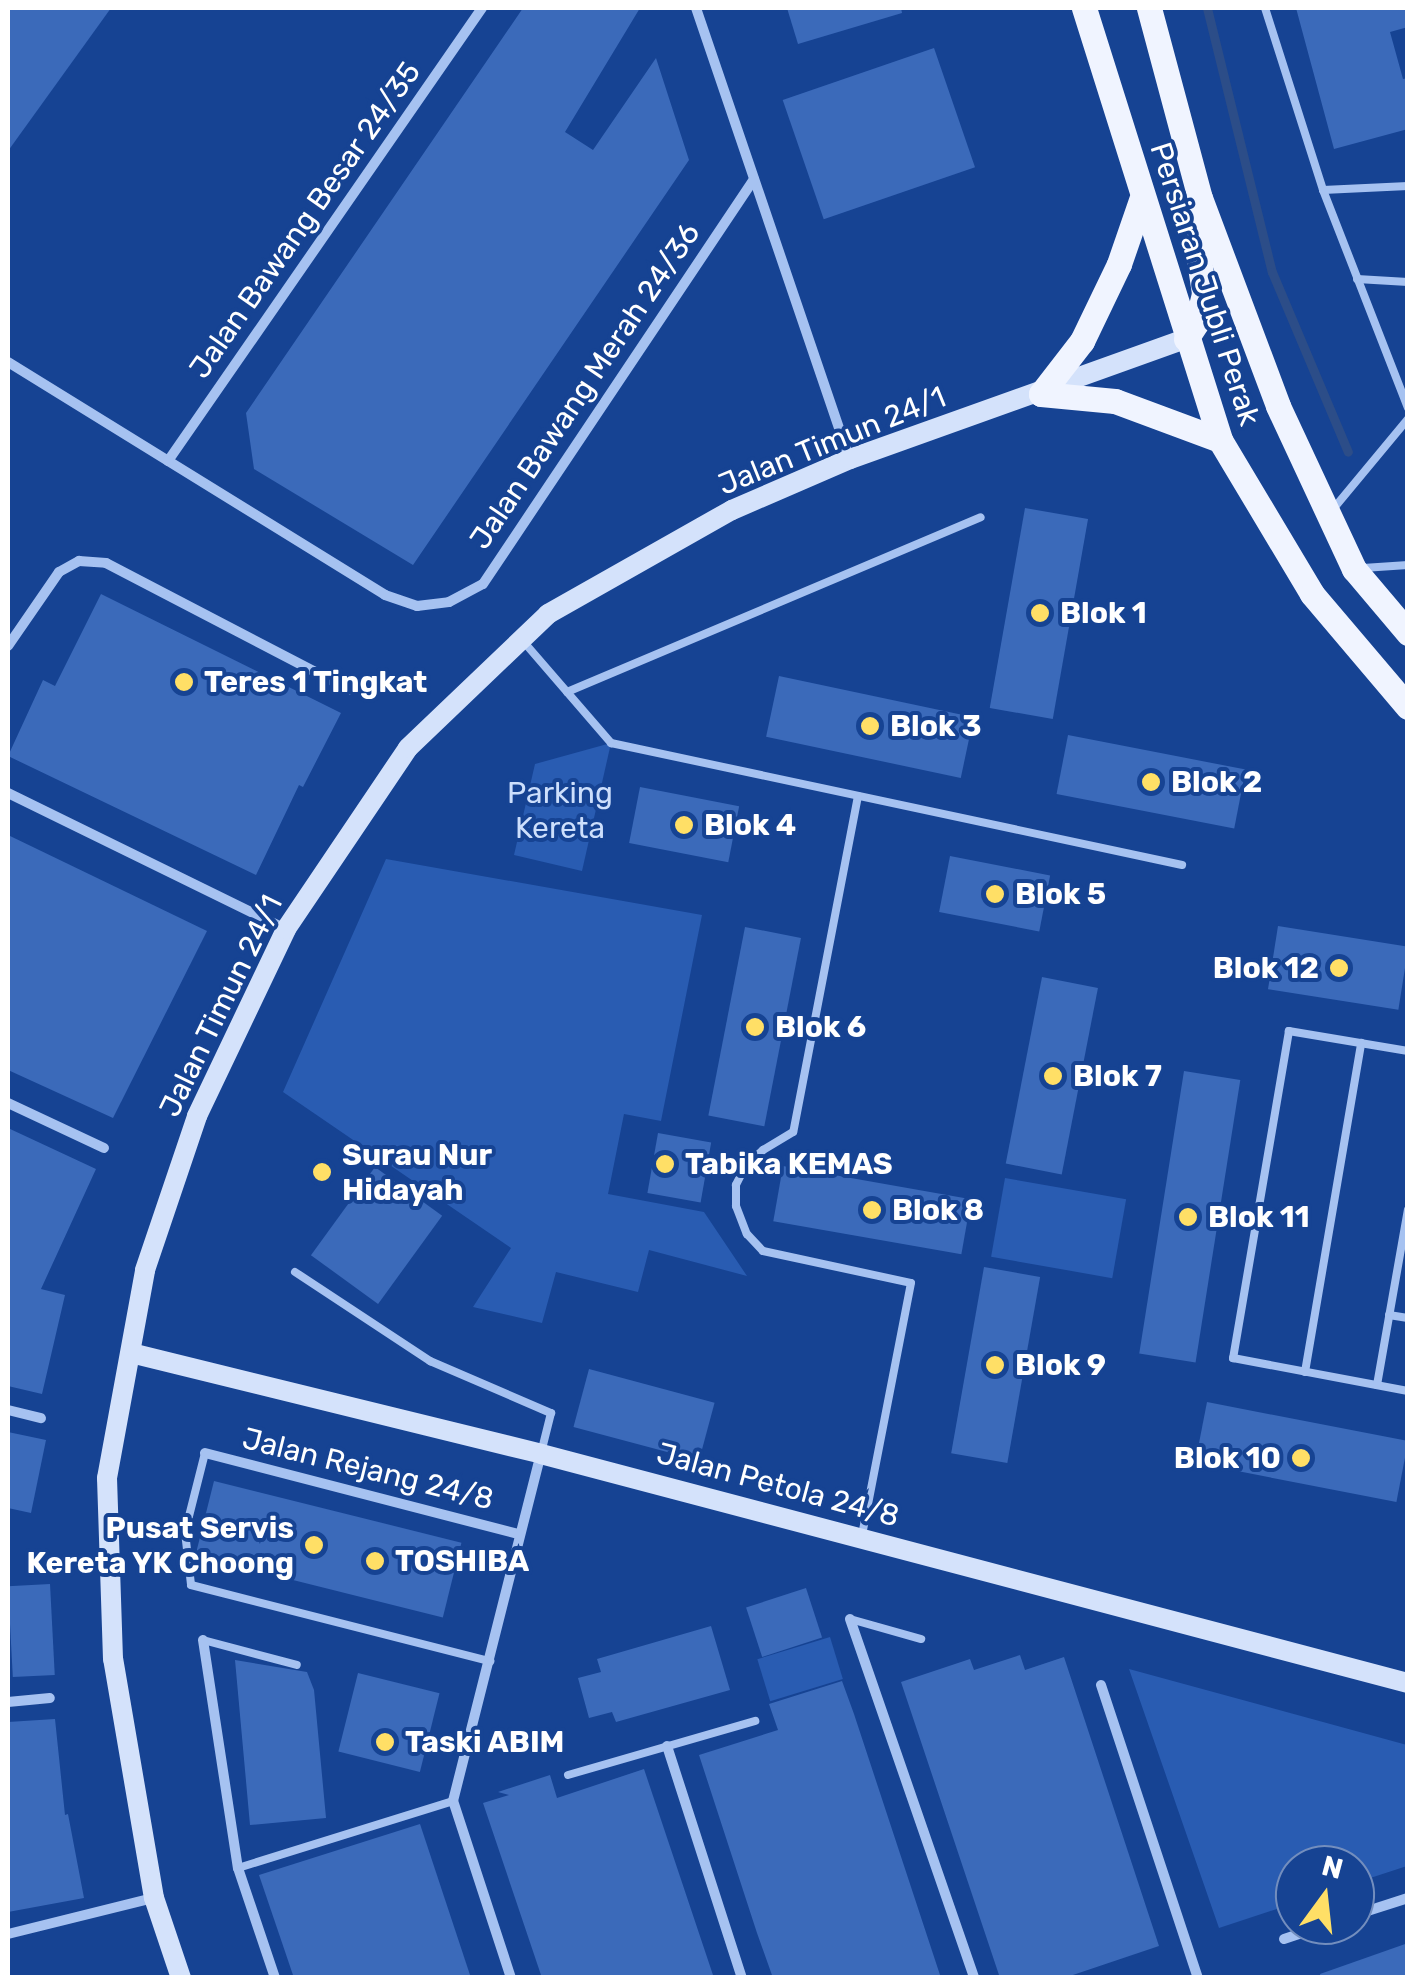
<!DOCTYPE html>
<html>
<head>
<meta charset="utf-8">
<style>
  body { margin:0 }
  #map { position:relative; width:1415px; height:1985px; overflow:hidden; background:#164393; font-family:Rubik,sans-serif }
  div>[style] { position:absolute }
  .green>* { inset:0; background:#295cb2; transform-origin:0 0 }
  .stream>* { height:9px; margin:-4.5px; padding:0 4.5px; transform-origin:4.5px; border-radius:4.5px; background:#2c4d88 }
  .building>* { inset:0; background:#3b6aba; transform-origin:0 0 }
  .lane>* { height:8px; margin:-4px; padding:0 4px; transform-origin:4px; border-radius:4px; background:#a6c2f1 }
  .street>* { height:10px; margin:-5px; padding:0 5px; transform-origin:5px; border-radius:5px; background:#a6c2f1 }
  .secondary>* { height:20px; margin:-10px; padding:0 10px; transform-origin:10px; border-radius:10px; background:#d4e2fb }
  .primary>* { height:25px; margin:-12.5px; padding:0 12.5px; transform-origin:12.5px; border-radius:12.5px; background:#f0f4ff }
  .dots>* { width:28px; height:28px; translate:-50% -50%; box-sizing:border-box; border:5px solid #164393; border-radius:50% }
  span { translate:-50% -50%; white-space:nowrap; text-align:center; line-height:1.15; -webkit-text-stroke:8px #164393; paint-order:stroke }
  .street-label { font-size:30px; color:#fff }
  .poi-label { font-size:30px; color:#fff; font-weight:700 }
  .left { translate:0 -50%; text-align:left }
  .right { translate:-100% -50%; text-align:right }
  .park-label { font-size:30px; color:#cddffc }
  .frame { position:absolute; inset:0; border:10px solid #fff; pointer-events:none }
  .north { position:absolute; left:1275px; top:1845px; width:100px; height:100px; box-sizing:border-box; background:#164393; border:2px solid #738ebe; border-radius:50%; rotate:15deg; font-size:28px; font-weight:700; line-height:40px; text-align:center; color:#fff }
  .north::after { content:''; display:block; margin:auto; width:35px; height:45px; background:#ffdf66; clip-path:polygon(50% 0,100% 100%,50% 72%,0 100%) }
</style>
</head>
<body>
<div id="map">
  <div class="green">
    <div style="clip-path:polygon(611px 743px,582px 871px,514px 855px,535px 764px)"></div>
    <div style="clip-path:polygon(386px 859px,702px 915px,661px 1121px,624px 1114px,608px 1194px,704px 1212px,747px 1276px,649px 1250px,638px 1292px,556px 1272px,542px 1323px,473px 1307px,511px 1248px,283px 1092px)"></div>
    <div style="left:1005px;top:1178px;width:123px;height:80px;rotate:10deg"></div>
    <div style="left:830px;top:1637px;width:44px;height:76px;rotate:73deg"></div>
    <div style="clip-path:polygon(1129px 1669px,1407px 1745px,1407px 1866px,1355px 1883px,1355px 1865px,1295px 1865px,1295px 1903px,1219px 1928px)"></div>
  </div>
  <div class="stream">
    <div style="left:1207px;top:8px;width:272px;rotate:76.2deg"></div>
    <div style="left:1272px;top:272px;width:195px;rotate:67.1deg"></div>
  </div>
  <div class="building">
    <div style="clip-path:polygon(8px 8px,111px 8px,8px 151px)"></div>
    <div style="clip-path:polygon(523px 8px,640px 8px,565px 132px,593px 150px,656px 58px,689px 160px,413px 565px,254px 469px,246px 413px)"></div>
    <div style="clip-path:polygon(787px 8px,901px 8px,902px 13px,798px 44px)"></div>
    <div style="clip-path:polygon(1296px 8px,1408px 8px,1408px 27px,1390px 32px,1403px 79px,1408px 78px,1408px 129px,1334px 149px)"></div>
    <div style="left:934px;top:48px;width:126px;height:160px;rotate:71deg"></div>
    <div style="left:1025px;top:508px;width:64px;height:203px;rotate:10deg"></div>
    <div style="clip-path:polygon(101px 594px,341px 713px,303px 787px,299px 785px,256px 875px,8px 756px,43px 680px,55px 686px)"></div>
    <div style="left:779px;top:676px;width:199px;height:62px;rotate:12deg"></div>
    <div style="left:1068px;top:735px;width:181px;height:60px;rotate:11deg"></div>
    <div style="left:640px;top:787px;width:101px;height:57px;rotate:11deg"></div>
    <div style="clip-path:polygon(8px 835px,207px 931px,113px 1118px,8px 1070px)"></div>
    <div style="left:950px;top:856px;width:102px;height:57px;rotate:11deg"></div>
    <div style="left:1278px;top:926px;width:132px;height:64px;rotate:9deg"></div>
    <div style="left:745px;top:927px;width:57px;height:192px;rotate:11deg"></div>
    <div style="left:1042px;top:977px;width:57px;height:190px;rotate:11deg"></div>
    <div style="left:1184px;top:1071px;width:57px;height:286px;rotate:9deg"></div>
    <div style="clip-path:polygon(8px 1128px,96px 1169px,41px 1289px,65px 1295px,42px 1394px,8px 1386px)"></div>
    <div style="left:658px;top:1133px;width:54px;height:61px;rotate:10deg"></div>
    <div style="left:783px;top:1166px;width:191px;height:56px;rotate:10deg"></div>
    <div style="left:375px;top:1167px;width:83px;height:109px;rotate:36deg"></div>
    <div style="left:984px;top:1267px;width:57px;height:189px;rotate:10deg"></div>
    <div style="left:589px;top:1369px;width:130px;height:60px;rotate:15deg"></div>
    <div style="left:1207px;top:1402px;width:205px;height:62px;rotate:11deg"></div>
    <div style="clip-path:polygon(8px 1432px,46px 1440px,31px 1513px,8px 1508px)"></div>
    <div style="left:214px;top:1481px;width:255px;height:77px;rotate:14deg"></div>
    <div style="left:50px;top:1584px;width:91px;height:42px;rotate:87deg"></div>
    <div style="left:806px;top:1588px;width:52px;height:63px;rotate:72deg"></div>
    <div style="clip-path:polygon(711px 1626px,730px 1690px,616px 1722px,612px 1712px,589px 1718px,578px 1678px,601px 1672px,597px 1659px)"></div>
    <div style="clip-path:polygon(1020px 1655px,1025px 1670px,1064px 1657px,1159px 1946px,1064px 1978px,1000px 1978px,901px 1682px,970px 1659px,974px 1670px)"></div>
    <div style="clip-path:polygon(235px 1660px,307px 1672px,314px 1690px,326px 1818px,250px 1825px)"></div>
    <div style="left:358px;top:1673px;width:84px;height:81px;rotate:14deg"></div>
    <div style="clip-path:polygon(842px 1681px,854px 1714px,941px 1978px,773px 1978px,757px 1933px,699px 1755px,778px 1730px,769px 1704px)"></div>
    <div style="clip-path:polygon(55px 1719px,65px 1815px,68px 1814px,84px 1898px,8px 1912px,8px 1722px)"></div>
    <div style="clip-path:polygon(644px 1769px,714px 1978px,542px 1978px,483px 1803px,509px 1795px,498px 1792px,550px 1775px,557px 1798px)"></div>
    <div style="clip-path:polygon(420px 1824px,471px 1978px,294px 1978px,259px 1875px)"></div>
    <div style="clip-path:polygon(1408px 1943px,1408px 1978px,1321px 1978px,1320px 1974px)"></div>
  </div>
  <div class="lane">
    <div style="left:1265px;top:8px;width:191px;rotate:72.3deg"></div>
    <div style="left:1323px;top:190px;width:234px;rotate:68.7deg"></div>
    <div style="left:1323px;top:190px;width:85px;rotate:-2.7deg"></div>
    <div style="left:1357px;top:279px;width:51px;rotate:3.4deg"></div>
    <div style="left:1334px;top:508px;width:116px;rotate:-50.3deg"></div>
    <div style="left:1363px;top:568px;width:45px;rotate:-3.8deg"></div>
    <div style="left:523px;top:641px;width:135px;rotate:49.2deg"></div>
    <div style="left:611px;top:743px;width:584px;rotate:12.06deg"></div>
    <div style="left:567px;top:692px;width:449px;rotate:-22.9deg"></div>
    <div style="left:858px;top:796px;width:342px;rotate:100.9deg"></div>
    <div style="left:793px;top:1132px;width:35px;rotate:149deg"></div>
    <div style="left:763px;top:1150px;width:25px;rotate:137deg"></div>
    <div style="left:745px;top:1167px;width:20px;rotate:117deg"></div>
    <div style="left:736px;top:1185px;width:21px;rotate:90deg"></div>
    <div style="left:736px;top:1206px;width:30px;rotate:69deg"></div>
    <div style="left:747px;top:1234px;width:23px;rotate:47deg"></div>
    <div style="left:763px;top:1251px;width:151px;rotate:12.2deg"></div>
    <div style="left:911px;top:1283px;width:257px;rotate:101deg"></div>
    <div style="left:1408px;top:1051px;width:121px;rotate:-170.5deg"></div>
    <div style="left:1289px;top:1031px;width:332px;rotate:99.7deg"></div>
    <div style="left:1233px;top:1358px;width:178px;rotate:10.7deg"></div>
    <div style="left:295px;top:1272px;width:162px;rotate:33.4deg"></div>
    <div style="left:430px;top:1361px;width:132px;rotate:23.3deg"></div>
    <div style="left:551px;top:1413px;width:38px;rotate:104deg"></div>
    <div style="left:1389px;top:1315px;width:19px;rotate:9deg"></div>
    <div style="left:1305px;top:1372px;width:334px;rotate:-80.3deg"></div>
    <div style="left:1377px;top:1385px;width:178px;rotate:-80deg"></div>
    <div style="left:205px;top:1453px;width:81px;rotate:104.2deg"></div>
    <div style="left:185px;top:1532px;width:53px;rotate:83.5deg"></div>
    <div style="left:191px;top:1585px;width:309px;rotate:14.3deg"></div>
    <div style="left:850px;top:1619px;width:74px;rotate:15.7deg"></div>
    <div style="left:203px;top:1640px;width:97px;rotate:14.9deg"></div>
    <div style="left:568px;top:1775px;width:195px;rotate:-16.1deg"></div>
    <div style="left:238px;top:1868px;width:225px;rotate:-17.3deg"></div>
  </div>
  <div class="street">
    <div style="left:696px;top:8px;width:475px;rotate:71.2deg"></div>
    <div style="left:8px;top:362px;width:443px;rotate:31.7deg"></div>
    <div style="left:385px;top:595px;width:34px;rotate:19deg"></div>
    <div style="left:417px;top:606px;width:32px;rotate:-7deg"></div>
    <div style="left:449px;top:602px;width:38px;rotate:-28deg"></div>
    <div style="left:483px;top:584px;width:487px;rotate:-56.2deg"></div>
    <div style="left:168px;top:461px;width:551px;rotate:-55.27deg"></div>
    <div style="left:8px;top:646px;width:90px;rotate:-55.4deg"></div>
    <div style="left:59px;top:572px;width:23px;rotate:-29deg"></div>
    <div style="left:79px;top:561px;width:27px;rotate:4deg"></div>
    <div style="left:106px;top:563px;width:275px;rotate:27.5deg"></div>
    <div style="left:8px;top:793px;width:309px;rotate:26.1deg"></div>
    <div style="left:8px;top:1103px;width:106px;rotate:25.1deg"></div>
    <div style="left:8px;top:1410px;width:34px;rotate:14deg"></div>
    <div style="left:205px;top:1453px;width:324px;rotate:14.5deg"></div>
    <div style="left:850px;top:1619px;width:380px;rotate:70.9deg"></div>
    <div style="left:203px;top:1640px;width:231px;rotate:81.3deg"></div>
    <div style="left:238px;top:1868px;width:116px;rotate:71.4deg"></div>
    <div style="left:1101px;top:1685px;width:309px;rotate:71.7deg"></div>
    <div style="left:8px;top:1702px;width:42px;rotate:-5.4deg"></div>
    <div style="left:667px;top:1746px;width:244px;rotate:72.1deg"></div>
    <div style="left:1355px;top:1915px;width:56px;rotate:-17.8deg"></div>
    <div style="left:8px;top:1934px;width:150px;rotate:-13.9deg"></div>
    <div style="left:1284px;top:1939px;width:44px;rotate:-18.4deg"></div>
    <div style="left:511px;top:1978px;width:186px;rotate:-108.1deg"></div>
    <div style="left:453px;top:1801px;width:358px;rotate:-75.8deg"></div>
  </div>
  <div class="secondary">
    <div style="left:131px;top:1353px;width:422px;rotate:13.8deg"></div>
    <div style="left:541px;top:1454px;width:897px;rotate:14.8deg"></div>
    <div style="left:181px;top:1978px;width:84px;rotate:-108.6deg"></div>
    <div style="left:154px;top:1898px;width:242px;rotate:-99.7deg"></div>
    <div style="left:113px;top:1659px;width:181px;rotate:-91.9deg"></div>
    <div style="left:107px;top:1478px;width:211px;rotate:-79.6deg"></div>
    <div style="left:145px;top:1270px;width:163px;rotate:-71.3deg"></div>
    <div style="left:197px;top:1116px;width:207px;rotate:-64.5deg"></div>
    <div style="left:286px;top:929px;width:218px;rotate:-56deg"></div>
    <div style="left:408px;top:748px;width:194px;rotate:-43.7deg"></div>
    <div style="left:548px;top:614px;width:211px;rotate:-29.5deg"></div>
    <div style="left:732px;top:510px;width:129px;rotate:-23.4deg"></div>
    <div style="left:850px;top:459px;width:357px;rotate:-19.7deg"></div>
  </div>
  <div class="primary">
    <div style="left:1084px;top:8px;width:453px;rotate:72.5deg"></div>
    <div style="left:1220px;top:440px;width:179px;rotate:59.1deg"></div>
    <div style="left:1312px;top:594px;width:148px;rotate:49.7deg"></div>
    <div style="left:1149px;top:8px;width:197px;rotate:75deg"></div>
    <div style="left:1200px;top:198px;width:222px;rotate:69.4deg"></div>
    <div style="left:1278px;top:406px;width:180px;rotate:65deg"></div>
    <div style="left:1354px;top:569px;width:84px;rotate:49.8deg"></div>
    <div style="left:1186px;top:339px;width:20px;rotate:-57deg"></div>
    <div style="left:1197px;top:322px;width:30px;rotate:-76deg"></div>
    <div style="left:1204px;top:293px;width:67px;rotate:-98.6deg"></div>
    <div style="left:1194px;top:227px;width:25px;rotate:-78deg"></div>
    <div style="left:1041px;top:394px;width:67px;rotate:-52.3deg"></div>
    <div style="left:1082px;top:341px;width:85px;rotate:-64.3deg"></div>
    <div style="left:1119px;top:264px;width:68px;rotate:-71deg"></div>
    <div style="left:1041px;top:394px;width:74px;rotate:5.4deg"></div>
    <div style="left:1115px;top:401px;width:112px;rotate:20.4deg"></div>
  </div>
  <div class="dots">
    <div style="left:1040px;top:613px;background:#ffdf66"></div>
    <div style="left:184px;top:682px;background:#ffdf66"></div>
    <div style="left:870px;top:726px;background:#ffdf66"></div>
    <div style="left:1151px;top:782px;background:#ffdf66"></div>
    <div style="left:684px;top:825px;background:#ffdf66"></div>
    <div style="left:995px;top:894px;background:#ffdf66"></div>
    <div style="left:1339px;top:968px;background:#ffdf66"></div>
    <div style="left:755px;top:1027px;background:#ffdf66"></div>
    <div style="left:1053px;top:1076px;background:#ffdf66"></div>
    <div style="left:665px;top:1164px;background:#ffdf66"></div>
    <div style="left:322px;top:1172px;background:#ffdf66"></div>
    <div style="left:872px;top:1210px;background:#ffdf66"></div>
    <div style="left:1188px;top:1217px;background:#ffdf66"></div>
    <div style="left:995px;top:1365px;background:#ffdf66"></div>
    <div style="left:1301px;top:1458px;background:#ffdf66"></div>
    <div style="left:314px;top:1545px;background:#ffdf66"></div>
    <div style="left:375px;top:1561px;background:#ffdf66"></div>
    <div style="left:385px;top:1742px;background:#ffdf66"></div>
  </div>
  <div class="street-label">
    <span style="left:305px;top:220px;rotate:-55deg">Jalan Bawang Besar 24/35</span>
    <span style="left:1205px;top:284px;rotate:72deg">Persiaran Jubli Perak</span>
    <span style="left:585px;top:386px;rotate:-56deg">Jalan Bawang Merah 24/36</span>
    <span style="left:832px;top:441px;rotate:-22deg">Jalan Timun 24/1</span>
    <span style="left:221px;top:1006px;rotate:-64deg">Jalan Timun 24/1</span>
    <span style="left:368px;top:1469px;rotate:14deg">Jalan Rejang 24/8</span>
    <span style="left:778px;top:1485px;rotate:15deg">Jalan Petola 24/8</span>
  </div>
  <div class="poi-label">
    <span class="left" style="left:1060px;top:613px">Blok 1</span>
    <span class="left" style="left:204px;top:682px">Teres 1 Tingkat</span>
    <span class="left" style="left:890px;top:726px">Blok 3</span>
    <span class="left" style="left:1171px;top:782px">Blok 2</span>
    <span class="left" style="left:704px;top:825px">Blok 4</span>
    <span class="left" style="left:1015px;top:894px">Blok 5</span>
    <span class="right" style="left:1319px;top:968px">Blok 12</span>
    <span class="left" style="left:775px;top:1027px">Blok 6</span>
    <span class="left" style="left:1073px;top:1076px">Blok 7</span>
    <span class="left" style="left:342px;top:1172px">Surau Nur<br>Hidayah</span>
    <span class="left" style="left:685px;top:1164px">Tabika KEMAS</span>
    <span class="left" style="left:892px;top:1210px">Blok 8</span>
    <span class="left" style="left:1208px;top:1217px">Blok 11</span>
    <span class="left" style="left:1015px;top:1365px">Blok 9</span>
    <span class="right" style="left:1281px;top:1458px">Blok 10</span>
    <span class="right" style="left:294px;top:1545px">Pusat Servis<br>Kereta YK Choong</span>
    <span class="left" style="left:395px;top:1561px">TOSHIBA</span>
    <span class="left" style="left:405px;top:1742px">Taski ABIM</span>
  </div>
  <div class="park-label">
    <span style="left:560px;top:810px">Parking<br>Kereta</span>
  </div>
  <div class="frame"></div>
  <div class="north">N</div>
</div>
</body>
</html>
